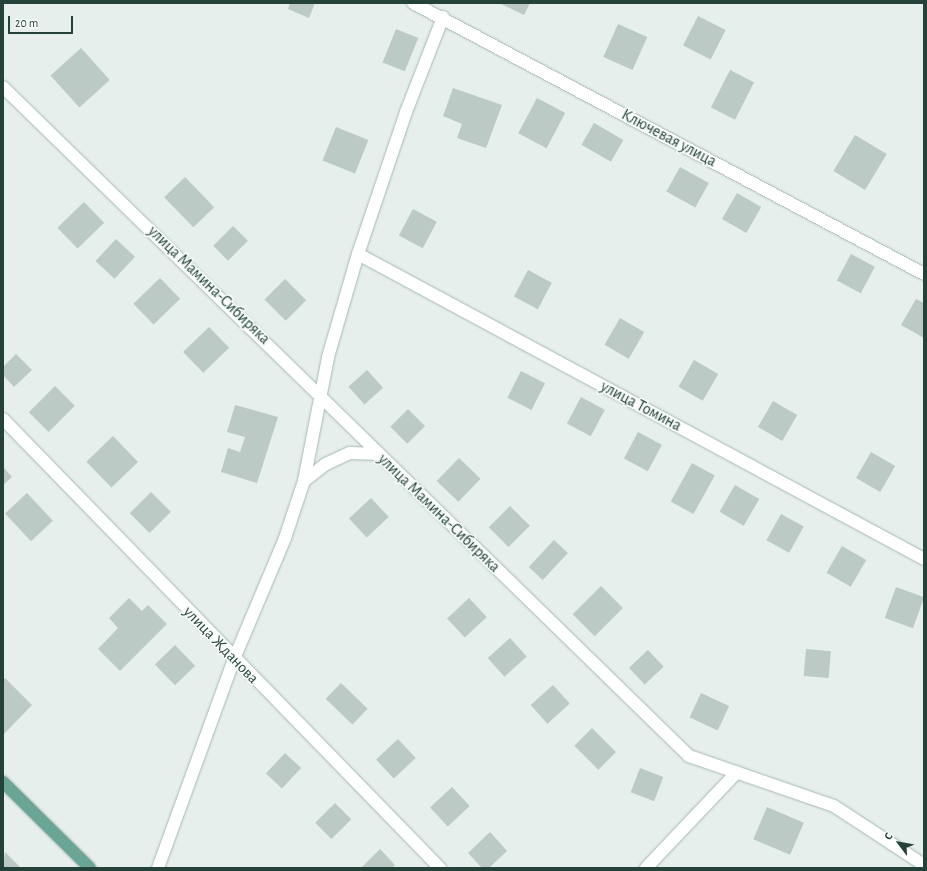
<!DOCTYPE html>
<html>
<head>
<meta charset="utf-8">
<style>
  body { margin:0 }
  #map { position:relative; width:927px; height:871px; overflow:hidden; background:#e6efeb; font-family:"Alegreya Sans",sans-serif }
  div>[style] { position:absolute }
  .building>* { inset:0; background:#bbcac4; transform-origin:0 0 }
  .roads { filter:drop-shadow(0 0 1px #a8b8b2) drop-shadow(0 0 1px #a8b8b2) }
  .street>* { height:12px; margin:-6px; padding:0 6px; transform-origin:6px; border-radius:6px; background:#fff }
  .primary>* { height:12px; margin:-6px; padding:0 6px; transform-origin:6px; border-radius:6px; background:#6aa596 }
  span { translate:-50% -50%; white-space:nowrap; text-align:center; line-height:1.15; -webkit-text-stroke:3.5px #f7fbf9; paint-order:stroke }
  .street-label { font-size:16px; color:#24423a }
  .frame { position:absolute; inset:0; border:4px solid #24423a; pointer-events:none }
  .north { position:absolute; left:879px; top:823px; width:40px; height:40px; -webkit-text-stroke:3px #f7fbf9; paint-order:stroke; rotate:302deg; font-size:11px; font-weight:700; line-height:16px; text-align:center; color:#24423a }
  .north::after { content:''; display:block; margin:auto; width:14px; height:18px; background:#24423a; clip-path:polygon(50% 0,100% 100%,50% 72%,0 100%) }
  .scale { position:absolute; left:8px; top:16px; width:65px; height:18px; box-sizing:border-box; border:2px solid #24423a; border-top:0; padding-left:5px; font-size:12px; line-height:14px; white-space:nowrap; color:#24423a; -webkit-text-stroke:3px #f7fbf9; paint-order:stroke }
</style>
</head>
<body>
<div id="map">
  <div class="building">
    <div style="clip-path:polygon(290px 3px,315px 3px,309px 18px,288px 9px)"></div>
    <div style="clip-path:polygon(499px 3px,530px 3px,524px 15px)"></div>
    <div style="left:698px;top:16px;width:31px;height:33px;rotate:27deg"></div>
    <div style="left:618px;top:24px;width:32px;height:36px;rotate:24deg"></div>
    <div style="left:396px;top:29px;width:24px;height:36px;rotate:22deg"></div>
    <div style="left:81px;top:48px;width:43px;height:41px;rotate:48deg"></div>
    <div style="left:730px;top:70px;width:27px;height:42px;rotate:27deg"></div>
    <div style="clip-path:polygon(453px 88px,502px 105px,486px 148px,457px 138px,462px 124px,443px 116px)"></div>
    <div style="left:537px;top:98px;width:32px;height:40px;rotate:28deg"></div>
    <div style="left:594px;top:123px;width:34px;height:25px;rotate:30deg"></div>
    <div style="left:336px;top:127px;width:35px;height:36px;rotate:22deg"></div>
    <div style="left:855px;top:135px;width:37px;height:42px;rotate:31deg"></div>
    <div style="left:680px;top:167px;width:33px;height:28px;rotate:29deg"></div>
    <div style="left:185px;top:177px;width:42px;height:29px;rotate:46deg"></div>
    <div style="left:737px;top:193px;width:28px;height:30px;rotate:30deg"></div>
    <div style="left:84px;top:202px;width:29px;height:37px;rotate:46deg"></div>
    <div style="left:413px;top:209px;width:27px;height:30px;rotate:28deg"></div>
    <div style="left:233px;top:226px;width:21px;height:28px;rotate:45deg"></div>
    <div style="left:116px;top:239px;width:26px;height:30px;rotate:43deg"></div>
    <div style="left:851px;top:254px;width:27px;height:30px;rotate:28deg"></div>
    <div style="left:528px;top:270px;width:27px;height:30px;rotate:28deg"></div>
    <div style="left:160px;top:278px;width:29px;height:37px;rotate:46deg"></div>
    <div style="left:285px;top:279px;width:30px;height:29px;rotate:45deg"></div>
    <div style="clip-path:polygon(916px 299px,924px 303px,924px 338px,901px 325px)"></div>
    <div style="left:620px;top:318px;width:28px;height:31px;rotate:30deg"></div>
    <div style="left:209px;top:327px;width:29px;height:36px;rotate:46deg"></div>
    <div style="clip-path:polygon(16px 354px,32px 370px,14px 387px,3px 375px,3px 367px)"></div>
    <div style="left:694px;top:360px;width:28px;height:31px;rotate:30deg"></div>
    <div style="left:367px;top:370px;width:24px;height:25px;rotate:48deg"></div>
    <div style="left:521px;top:371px;width:27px;height:30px;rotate:27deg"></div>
    <div style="left:55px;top:386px;width:28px;height:37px;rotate:45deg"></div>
    <div style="left:581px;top:397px;width:27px;height:30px;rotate:28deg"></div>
    <div style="left:773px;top:401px;width:28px;height:30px;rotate:30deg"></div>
    <div style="clip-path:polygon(235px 405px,278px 417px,257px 483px,221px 472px,228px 448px,240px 452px,245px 437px,227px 432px)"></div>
    <div style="left:408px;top:409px;width:24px;height:25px;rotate:45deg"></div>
    <div style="left:638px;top:432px;width:27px;height:30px;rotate:28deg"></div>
    <div style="left:113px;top:436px;width:36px;height:37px;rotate:46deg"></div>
    <div style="left:871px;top:452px;width:28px;height:30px;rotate:30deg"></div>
    <div style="left:459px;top:458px;width:30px;height:32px;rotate:44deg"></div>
    <div style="left:692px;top:463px;width:26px;height:44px;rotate:29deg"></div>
    <div style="clip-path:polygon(3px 467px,12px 477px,3px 485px)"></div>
    <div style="left:735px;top:485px;width:28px;height:31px;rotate:30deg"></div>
    <div style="left:151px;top:492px;width:28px;height:30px;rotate:45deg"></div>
    <div style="left:27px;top:493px;width:38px;height:30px;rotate:47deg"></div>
    <div style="left:371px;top:498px;width:26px;height:30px;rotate:47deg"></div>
    <div style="left:510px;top:506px;width:28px;height:30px;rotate:45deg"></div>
    <div style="left:781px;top:514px;width:26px;height:30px;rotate:29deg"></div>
    <div style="left:554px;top:540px;width:19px;height:37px;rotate:43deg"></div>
    <div style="left:842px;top:546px;width:28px;height:31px;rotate:30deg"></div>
    <div style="left:601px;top:586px;width:31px;height:40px;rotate:45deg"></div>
    <div style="left:896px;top:587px;width:30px;height:33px;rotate:20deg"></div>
    <div style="clip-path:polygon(129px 598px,142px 611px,148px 605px,167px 624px,120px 671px,98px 649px,118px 628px,109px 618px)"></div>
    <div style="left:469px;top:598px;width:26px;height:30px;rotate:47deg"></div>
    <div style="left:510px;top:638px;width:25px;height:30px;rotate:48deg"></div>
    <div style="left:175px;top:645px;width:29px;height:28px;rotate:46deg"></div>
    <div style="left:806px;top:649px;width:25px;height:27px;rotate:5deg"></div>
    <div style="left:648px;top:650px;width:23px;height:26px;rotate:47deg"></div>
    <div style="clip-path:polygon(5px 678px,32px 705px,3px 735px,3px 681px)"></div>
    <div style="left:341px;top:683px;width:37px;height:22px;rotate:44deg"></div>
    <div style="left:553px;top:685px;width:25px;height:30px;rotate:48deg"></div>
    <div style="left:701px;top:693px;width:31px;height:27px;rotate:25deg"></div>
    <div style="left:592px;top:728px;width:34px;height:25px;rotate:45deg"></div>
    <div style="left:398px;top:739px;width:26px;height:30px;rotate:47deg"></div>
    <div style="left:285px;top:753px;width:22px;height:28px;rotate:43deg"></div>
    <div style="left:640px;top:768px;width:25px;height:26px;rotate:21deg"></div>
    <div style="left:452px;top:787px;width:26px;height:30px;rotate:47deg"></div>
    <div style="left:335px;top:803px;width:23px;height:28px;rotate:45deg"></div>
    <div style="left:767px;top:807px;width:40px;height:35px;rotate:23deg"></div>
    <div style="clip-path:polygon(490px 832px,507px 851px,489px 868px,482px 868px,468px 853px)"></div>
    <div style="clip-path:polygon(380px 849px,395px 865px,392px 868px,361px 868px)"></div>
    <div style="clip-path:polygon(5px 852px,21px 868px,3px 868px)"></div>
  </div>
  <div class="roads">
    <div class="street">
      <div style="left:413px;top:3px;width:578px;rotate:27.94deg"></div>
      <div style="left:3px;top:87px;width:958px;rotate:44.28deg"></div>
      <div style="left:689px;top:756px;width:153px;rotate:19deg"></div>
      <div style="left:834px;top:806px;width:108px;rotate:33.2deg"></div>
      <div style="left:358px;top:254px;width:643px;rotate:28.32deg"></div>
      <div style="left:3px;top:419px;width:627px;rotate:45.78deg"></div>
      <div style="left:304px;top:481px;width:28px;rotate:-38deg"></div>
      <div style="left:326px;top:464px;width:26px;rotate:-25deg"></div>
      <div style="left:350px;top:453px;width:29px;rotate:2deg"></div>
      <div style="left:158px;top:868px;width:222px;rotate:-70deg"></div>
      <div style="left:234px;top:659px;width:131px;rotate:-67.1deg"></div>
      <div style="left:285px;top:538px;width:60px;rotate:-71.6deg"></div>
      <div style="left:304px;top:481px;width:126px;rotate:-79deg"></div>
      <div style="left:328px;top:357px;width:107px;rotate:-73.8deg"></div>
      <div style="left:358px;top:254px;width:150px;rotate:-71.3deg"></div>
      <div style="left:406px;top:112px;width:102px;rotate:-68.7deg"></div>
      <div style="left:646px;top:868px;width:132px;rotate:-46.5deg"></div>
    </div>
    <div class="primary">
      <div style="left:3px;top:782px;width:122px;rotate:44.7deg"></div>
    </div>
  </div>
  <div class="street-label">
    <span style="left:669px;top:138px;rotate:28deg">Ключевая улица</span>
    <span style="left:209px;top:285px;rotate:44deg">улица Мамина-Сибиряка</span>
    <span style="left:641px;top:406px;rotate:28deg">улица Томина</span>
    <span style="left:439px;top:513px;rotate:44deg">улица Мамина-Сибиряка</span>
    <span style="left:221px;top:645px;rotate:46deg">улица Жданова</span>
  </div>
  <div class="frame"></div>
  <div class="north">С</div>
  <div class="scale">20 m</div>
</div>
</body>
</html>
